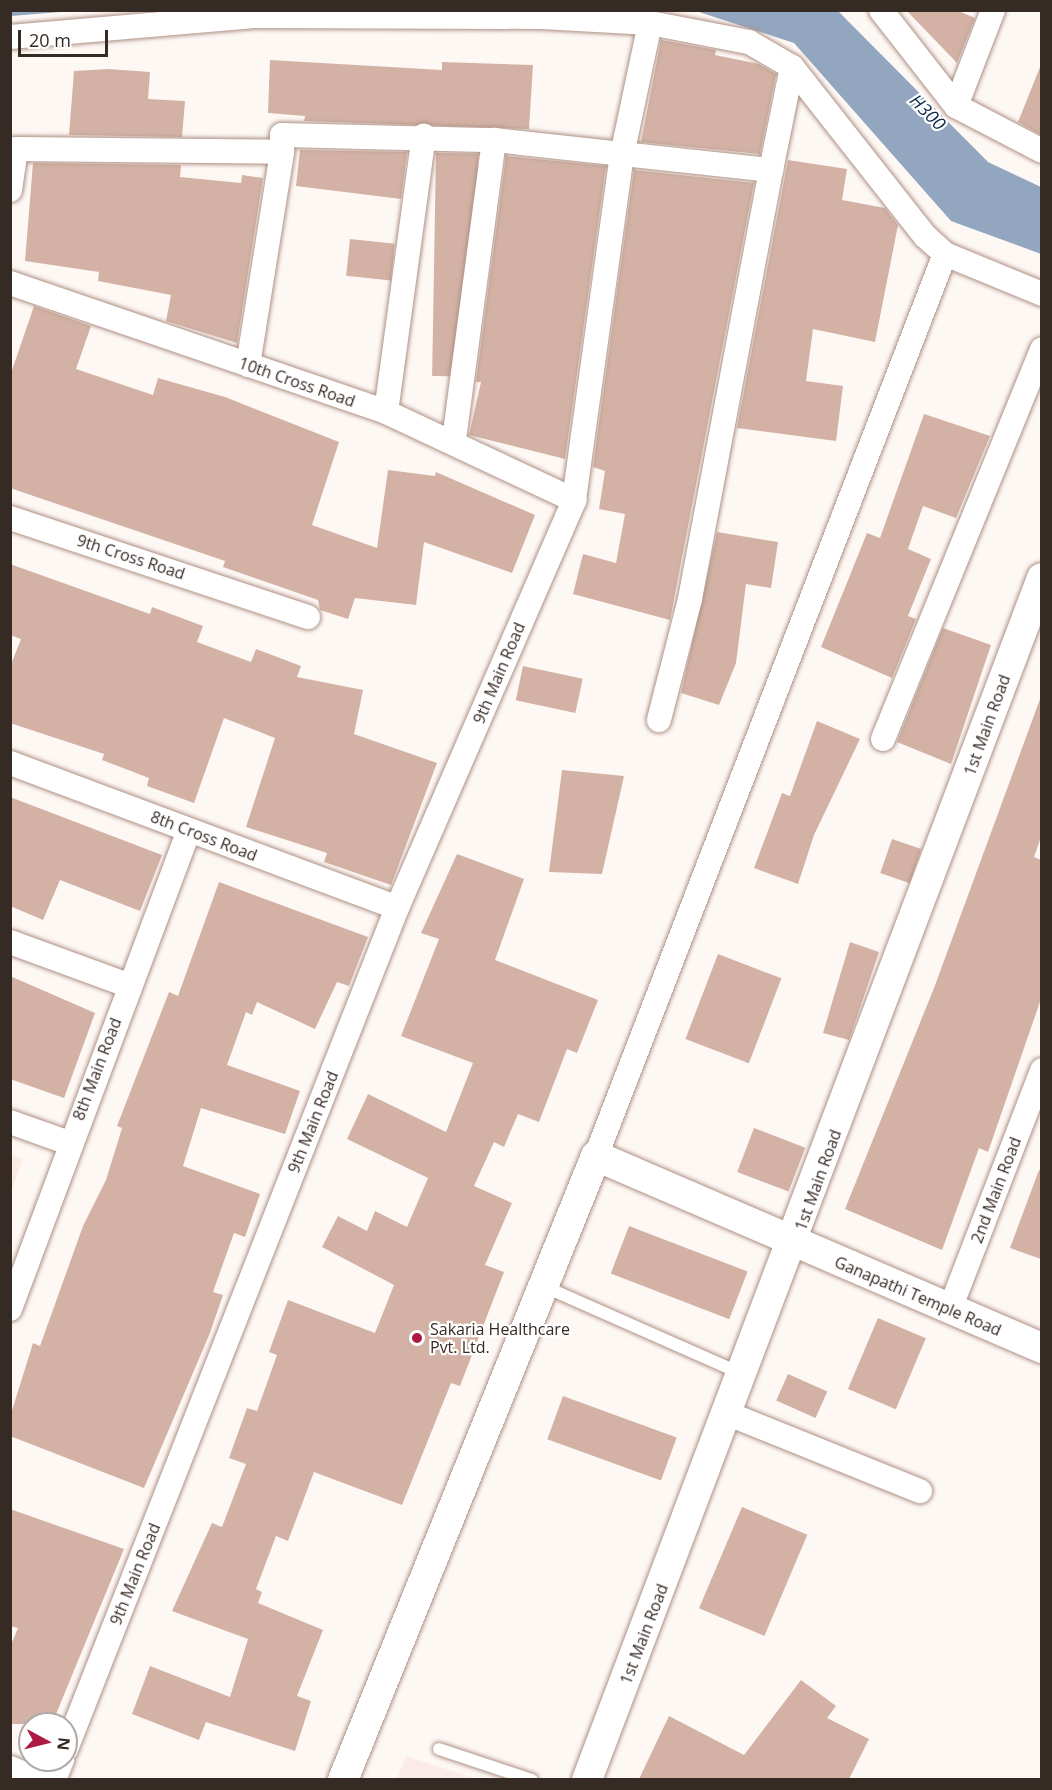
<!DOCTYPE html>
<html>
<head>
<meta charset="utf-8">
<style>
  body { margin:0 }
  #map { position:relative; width:1052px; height:1790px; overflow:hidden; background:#fef8f5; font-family:"Open Sans",sans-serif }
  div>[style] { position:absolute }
  .commercial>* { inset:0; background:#fbebea }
  .built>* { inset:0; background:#fbebe4 }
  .water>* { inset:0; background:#92a6bf }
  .building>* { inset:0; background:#d3b2a5; transform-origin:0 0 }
  .roads { filter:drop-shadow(0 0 2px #ae9084) drop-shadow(0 0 2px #ae9084) }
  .service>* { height:12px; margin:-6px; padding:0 6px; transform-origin:6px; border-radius:6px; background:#fff }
  .minor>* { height:24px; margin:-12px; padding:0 12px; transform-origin:12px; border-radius:12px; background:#fff }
  .tertiary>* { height:30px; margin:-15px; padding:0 15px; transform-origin:15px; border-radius:15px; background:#fff }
  .dots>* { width:16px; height:16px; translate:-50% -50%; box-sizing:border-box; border:3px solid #fff; border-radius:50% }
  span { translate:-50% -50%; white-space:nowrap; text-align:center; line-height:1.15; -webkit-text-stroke:4.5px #fff; paint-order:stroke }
  .street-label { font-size:16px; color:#362a25 }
  .poi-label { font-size:16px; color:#362a25 }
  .left { translate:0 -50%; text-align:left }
  .water-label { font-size:18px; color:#0c2a4c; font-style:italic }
  .frame { position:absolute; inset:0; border:12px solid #362a25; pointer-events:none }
  .north { position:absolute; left:18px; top:1712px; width:60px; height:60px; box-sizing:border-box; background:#fff; border:2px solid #afaaa8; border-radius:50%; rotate:97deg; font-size:16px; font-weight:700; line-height:24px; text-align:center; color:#362a25 }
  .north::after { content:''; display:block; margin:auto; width:21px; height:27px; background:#ad1941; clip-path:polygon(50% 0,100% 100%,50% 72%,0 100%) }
  .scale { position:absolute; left:18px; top:30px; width:90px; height:27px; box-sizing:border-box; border:3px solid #362a25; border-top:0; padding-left:8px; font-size:18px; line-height:21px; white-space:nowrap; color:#362a25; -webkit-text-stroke:4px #fff; paint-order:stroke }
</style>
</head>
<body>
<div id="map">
  <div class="commercial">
    <div style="clip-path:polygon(406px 1756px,477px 1779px,397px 1779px)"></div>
  </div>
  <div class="built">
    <div style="clip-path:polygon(11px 1155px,23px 1159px,11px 1193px,10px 1155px)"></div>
  </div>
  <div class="water">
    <div style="clip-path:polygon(11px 10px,73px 10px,73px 11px,11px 16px)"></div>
    <div style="clip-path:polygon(696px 11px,838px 11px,988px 162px,1041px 187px,1041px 254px,951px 221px,794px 43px)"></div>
  </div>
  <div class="building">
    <div style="clip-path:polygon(906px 10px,956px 10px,975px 18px,957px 63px)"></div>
    <div style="clip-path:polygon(661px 40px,716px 50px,715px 55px,759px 64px,776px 74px,760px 154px,641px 142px)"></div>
    <div style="clip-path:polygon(270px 60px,442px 70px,442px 62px,533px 65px,529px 129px,304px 121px,305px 116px,268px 113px)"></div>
    <div style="clip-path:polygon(1040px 67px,1041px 67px,1041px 135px,1018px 122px)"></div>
    <div style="clip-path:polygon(108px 69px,150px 72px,148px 99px,185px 101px,182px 137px,69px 135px,74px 71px)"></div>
    <div style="clip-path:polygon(300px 150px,407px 152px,401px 199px,296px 186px)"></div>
    <div style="left:436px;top:153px;width:42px;height:223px;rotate:1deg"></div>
    <div style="clip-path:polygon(506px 156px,606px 166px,565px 459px,469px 435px,481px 382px,476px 382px)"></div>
    <div style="clip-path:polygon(788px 160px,847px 169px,842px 200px,885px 208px,898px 225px,875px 342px,813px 329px,806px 381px,843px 386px,836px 441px,737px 428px)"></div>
    <div style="clip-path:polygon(33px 163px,181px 165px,180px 177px,241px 183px,242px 175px,263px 178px,237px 343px,166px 321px,171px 295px,98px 281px,99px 272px,25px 261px)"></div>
    <div style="clip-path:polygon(634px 170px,754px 183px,670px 620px,573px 594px,583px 554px,616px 563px,625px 514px,599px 509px,605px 471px,593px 467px)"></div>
    <div style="left:350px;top:239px;width:45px;height:37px;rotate:6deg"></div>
    <div style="clip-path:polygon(34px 306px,91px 326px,76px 369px,153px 395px,158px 378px,225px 397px,339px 442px,312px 525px,377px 548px,388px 470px,435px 476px,436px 472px,535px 515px,512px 573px,424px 542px,416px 605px,355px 598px,348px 619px,320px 610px,318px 600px,223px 567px,225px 561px,10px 488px,10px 376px)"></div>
    <div style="clip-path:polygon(924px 414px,990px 436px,956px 518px,923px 506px,908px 549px,931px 559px,908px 616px,916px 619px,892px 678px,821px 647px,867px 533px,880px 538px)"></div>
    <div style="clip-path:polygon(717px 532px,778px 542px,771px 588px,746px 584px,736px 663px,719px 705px,681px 693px)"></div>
    <div style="clip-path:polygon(10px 564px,150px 614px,152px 607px,203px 626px,197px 642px,251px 662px,256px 649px,301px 666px,297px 677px,363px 690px,354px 734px,437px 763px,391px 885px,324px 862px,327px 853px,246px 827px,275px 738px,224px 718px,194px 803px,147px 786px,149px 778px,102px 760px,104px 754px,10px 723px,10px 667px,21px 639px,10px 635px)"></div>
    <div style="clip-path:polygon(943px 628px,991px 645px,951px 764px,897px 742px)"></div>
    <div style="left:523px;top:666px;width:61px;height:35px;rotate:12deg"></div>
    <div style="clip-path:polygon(1040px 699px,1041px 837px,1034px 857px,1041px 860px,1041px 999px,988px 1152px,979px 1148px,942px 1250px,845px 1209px,934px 988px)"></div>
    <div style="clip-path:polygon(817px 721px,860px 739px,814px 835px,798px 884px,754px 868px,782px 793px,790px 796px)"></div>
    <div style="clip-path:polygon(562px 770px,624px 776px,602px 874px,549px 872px)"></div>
    <div style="clip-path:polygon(10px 797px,162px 855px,140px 911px,60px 880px,43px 920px,10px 906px)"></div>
    <div style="left:892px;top:839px;width:31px;height:36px;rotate:19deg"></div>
    <div style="clip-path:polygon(457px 854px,524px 879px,495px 960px,598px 1000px,577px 1053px,567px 1049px,539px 1122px,518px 1114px,504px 1147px,494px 1142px,474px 1186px,512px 1203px,485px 1265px,504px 1272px,460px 1386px,451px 1383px,402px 1505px,314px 1472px,288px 1541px,276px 1536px,256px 1589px,262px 1592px,258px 1603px,323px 1630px,297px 1696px,311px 1701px,295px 1751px,206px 1722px,199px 1740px,132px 1714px,150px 1666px,230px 1697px,248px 1639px,172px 1611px,212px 1523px,222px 1527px,246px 1464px,229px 1458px,247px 1408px,257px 1411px,277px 1355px,269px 1352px,288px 1300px,375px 1333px,394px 1285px,322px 1247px,338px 1216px,367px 1231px,375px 1211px,407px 1227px,428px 1178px,347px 1139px,368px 1094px,446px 1132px,473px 1063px,401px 1036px,439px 939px,421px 933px)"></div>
    <div style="clip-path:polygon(219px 882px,368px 937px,349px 986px,337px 982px,315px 1029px,257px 1002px,252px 1015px,246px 1012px,227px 1065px,300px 1091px,285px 1134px,201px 1108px,183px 1166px,260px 1194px,245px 1237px,234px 1233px,213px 1292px,223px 1295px,210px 1333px,144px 1488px,10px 1436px,10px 1417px,33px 1343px,40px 1346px,83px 1226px,106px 1180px,122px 1128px,117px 1126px,169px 992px,178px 996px)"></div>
    <div style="clip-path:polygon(850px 942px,879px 952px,849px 1040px,823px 1033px)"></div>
    <div style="left:718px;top:954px;width:68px;height:91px;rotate:21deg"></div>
    <div style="clip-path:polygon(10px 976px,95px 1013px,64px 1098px,10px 1079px)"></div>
    <div style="left:754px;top:1128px;width:55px;height:47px;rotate:21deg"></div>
    <div style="clip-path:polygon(1039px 1170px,1041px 1171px,1041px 1259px,1010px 1248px)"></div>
    <div style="left:629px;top:1226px;width:127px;height:51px;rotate:21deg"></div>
    <div style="left:878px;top:1318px;width:52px;height:77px;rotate:23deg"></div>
    <div style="left:788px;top:1374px;width:43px;height:29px;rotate:24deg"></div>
    <div style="left:563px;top:1396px;width:121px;height:46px;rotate:20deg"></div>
    <div style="left:742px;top:1507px;width:71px;height:110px;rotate:23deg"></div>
    <div style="clip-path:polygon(10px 1509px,124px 1549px,52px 1724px,10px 1724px,10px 1647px,18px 1628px,10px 1626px)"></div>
    <div style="clip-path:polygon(801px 1680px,836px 1706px,827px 1718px,869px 1739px,849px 1779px,639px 1779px,669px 1716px,744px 1755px)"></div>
  </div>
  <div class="roads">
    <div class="service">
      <div style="left:543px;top:1286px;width:215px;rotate:23.8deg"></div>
      <div style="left:439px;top:1749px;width:98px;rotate:18.4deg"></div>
    </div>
    <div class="minor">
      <div style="left:881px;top:10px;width:122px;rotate:52deg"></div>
      <div style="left:956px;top:106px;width:97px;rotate:27.6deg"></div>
      <div style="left:10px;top:37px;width:248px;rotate:-4.9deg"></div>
      <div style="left:257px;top:16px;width:285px;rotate:0.2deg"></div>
      <div style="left:542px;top:17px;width:108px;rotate:3.2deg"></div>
      <div style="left:650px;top:23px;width:101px;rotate:10.9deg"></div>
      <div style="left:749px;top:42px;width:50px;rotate:30.2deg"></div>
      <div style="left:956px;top:106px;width:103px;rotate:-68.9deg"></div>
      <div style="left:771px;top:170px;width:105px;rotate:-78.5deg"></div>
      <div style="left:792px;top:67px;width:215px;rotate:51.8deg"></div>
      <div style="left:925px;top:236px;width:27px;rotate:42deg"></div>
      <div style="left:945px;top:254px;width:105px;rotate:22.4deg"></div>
      <div style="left:10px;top:190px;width:41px;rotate:-81.7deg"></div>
      <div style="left:16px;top:149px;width:266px;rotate:0.6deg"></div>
      <div style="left:282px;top:152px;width:17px;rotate:-90deg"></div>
      <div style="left:282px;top:135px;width:212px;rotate:1.4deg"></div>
      <div style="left:494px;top:140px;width:279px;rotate:6.2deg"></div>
      <div style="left:771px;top:170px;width:437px;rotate:100.7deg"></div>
      <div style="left:690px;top:599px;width:125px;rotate:104.4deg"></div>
      <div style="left:10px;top:283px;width:398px;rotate:18.9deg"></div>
      <div style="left:386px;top:412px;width:208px;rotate:25.1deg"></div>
      <div style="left:248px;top:365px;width:216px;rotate:-80.9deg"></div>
      <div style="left:386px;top:412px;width:279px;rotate:-82.2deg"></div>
      <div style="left:454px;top:440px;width:303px;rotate:-82.4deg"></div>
      <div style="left:10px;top:518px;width:314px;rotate:18.4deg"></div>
      <div style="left:883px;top:739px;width:421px;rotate:-67.8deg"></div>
      <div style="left:10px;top:763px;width:413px;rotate:20.5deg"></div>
      <div style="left:10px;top:942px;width:128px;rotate:20.1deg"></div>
      <div style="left:10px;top:1122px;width:63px;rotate:19.6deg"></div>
      <div style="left:596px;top:1156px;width:967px;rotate:-68.85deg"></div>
      <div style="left:10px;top:1309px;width:511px;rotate:-69.51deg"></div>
      <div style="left:950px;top:1309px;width:256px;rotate:-68.9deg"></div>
      <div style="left:729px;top:1414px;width:206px;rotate:22deg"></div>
      <div style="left:66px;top:1749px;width:904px;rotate:-68.52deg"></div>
      <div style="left:397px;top:908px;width:445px;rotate:-66.5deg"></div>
      <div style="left:574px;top:500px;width:348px;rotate:-82.1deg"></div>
      <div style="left:622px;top:155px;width:135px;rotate:-78deg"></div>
      <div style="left:54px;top:1780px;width:22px;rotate:-68deg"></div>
    </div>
    <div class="tertiary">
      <div style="left:10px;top:1771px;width:23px;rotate:23deg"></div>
      <div style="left:343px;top:1780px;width:673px;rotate:-67.93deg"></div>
      <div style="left:596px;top:1156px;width:486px;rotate:23.3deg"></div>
      <div style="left:587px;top:1780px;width:1285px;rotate:-69.27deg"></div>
    </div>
  </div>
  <div class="dots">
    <div style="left:417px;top:1338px;background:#ad1941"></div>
  </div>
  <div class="street-label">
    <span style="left:297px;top:382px;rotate:19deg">10th Cross Road</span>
    <span style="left:131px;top:557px;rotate:18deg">9th Cross Road</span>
    <span style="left:499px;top:673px;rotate:-67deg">9th Main Road</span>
    <span style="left:987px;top:725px;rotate:-70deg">1st Main Road</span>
    <span style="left:204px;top:836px;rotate:21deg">8th Cross Road</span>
    <span style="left:97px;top:1069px;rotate:-69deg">8th Main Road</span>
    <span style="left:313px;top:1122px;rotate:-68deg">9th Main Road</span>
    <span style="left:818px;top:1180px;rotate:-70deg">1st Main Road</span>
    <span style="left:996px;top:1190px;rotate:-69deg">2nd Main Road</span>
    <span style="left:918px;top:1296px;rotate:23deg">Ganapathi Temple Road</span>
    <span style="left:135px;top:1574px;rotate:-68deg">9th Main Road</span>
    <span style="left:644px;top:1634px;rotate:-69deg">1st Main Road</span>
  </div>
  <div class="poi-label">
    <span class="left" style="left:430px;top:1338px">Sakaria Healthcare<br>Pvt. Ltd.</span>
  </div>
  <div class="water-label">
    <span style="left:928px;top:112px;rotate:45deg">H300</span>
  </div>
  <div class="frame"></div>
  <div class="north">N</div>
  <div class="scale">20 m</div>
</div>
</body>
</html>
